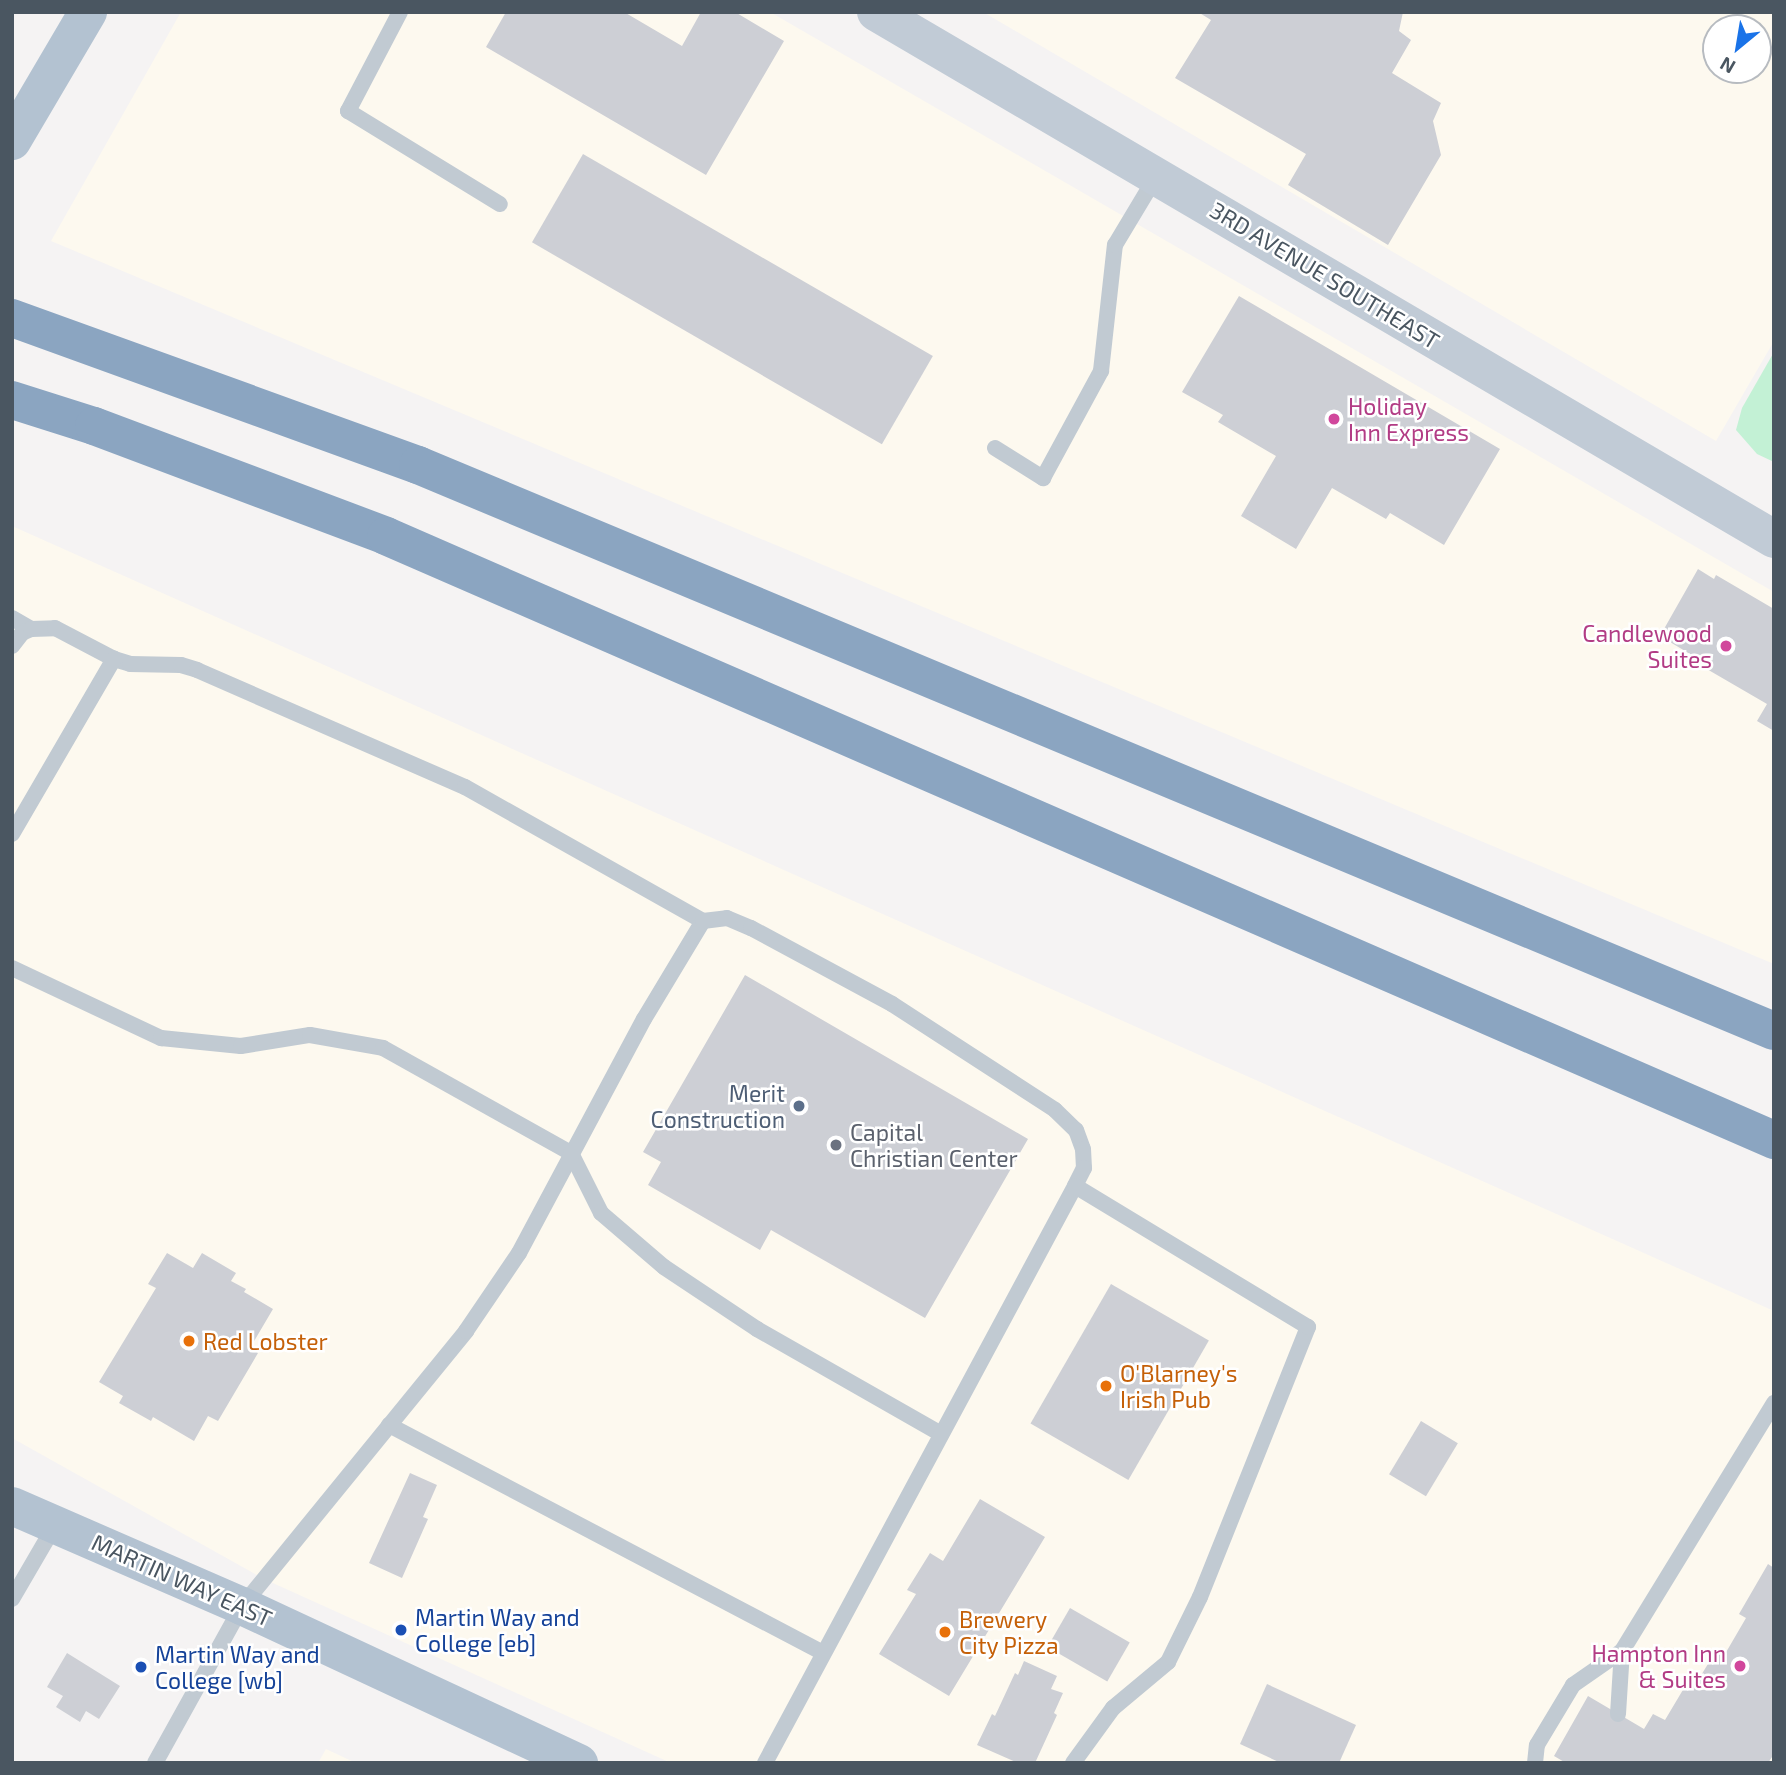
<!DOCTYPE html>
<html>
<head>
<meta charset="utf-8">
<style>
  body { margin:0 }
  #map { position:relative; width:1786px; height:1775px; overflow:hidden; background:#f5f3f3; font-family:"Exo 2",sans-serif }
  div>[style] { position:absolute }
  .commercial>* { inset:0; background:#fdf9ef }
  .green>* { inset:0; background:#c3f1d5 }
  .building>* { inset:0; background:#cdcfd5; transform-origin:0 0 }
  .lane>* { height:16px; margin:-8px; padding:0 8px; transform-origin:8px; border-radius:8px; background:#c1cad2 }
  .secondary>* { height:38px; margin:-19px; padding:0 19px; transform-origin:19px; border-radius:19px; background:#c1cbd6 }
  .primary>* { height:38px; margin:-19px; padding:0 19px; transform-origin:19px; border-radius:19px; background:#b3c2d1 }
  .highway>* { height:38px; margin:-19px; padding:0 19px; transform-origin:19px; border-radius:19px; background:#8ba5c1 }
  .dots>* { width:19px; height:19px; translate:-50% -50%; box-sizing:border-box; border:4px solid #fff; border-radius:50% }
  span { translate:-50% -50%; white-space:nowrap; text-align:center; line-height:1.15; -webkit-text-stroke:5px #fff; paint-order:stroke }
  .street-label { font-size:23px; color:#4a5661 }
  .hotel-label { font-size:23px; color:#b23c85 }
  .left { translate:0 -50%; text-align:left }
  .right { translate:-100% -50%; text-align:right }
  .service-label { font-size:23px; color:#4e5e75 }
  .worship-label { font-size:23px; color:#5b616d }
  .food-label { font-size:23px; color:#c56008 }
  .transit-label { font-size:23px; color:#164399 }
  .frame { position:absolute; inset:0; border:14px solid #4a5661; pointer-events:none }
  .north { position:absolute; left:1702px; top:14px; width:70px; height:70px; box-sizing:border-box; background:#fff; border:2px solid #b7bbc0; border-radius:50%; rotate:210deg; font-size:19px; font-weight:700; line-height:28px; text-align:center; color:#4a5661 }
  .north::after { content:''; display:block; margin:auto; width:24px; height:32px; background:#1a73e8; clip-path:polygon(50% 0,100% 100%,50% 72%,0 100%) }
</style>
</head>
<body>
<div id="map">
  <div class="commercial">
    <div style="clip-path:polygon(181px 12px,770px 12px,1774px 592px,1774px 964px,51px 241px)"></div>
    <div style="clip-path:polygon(evenodd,983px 12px,1774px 12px,1774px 341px,1716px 441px,983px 12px,1716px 28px,1758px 28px,1758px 70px,1716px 70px,1716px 28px)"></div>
    <div style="clip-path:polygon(12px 526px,1774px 1311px,1774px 1763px,671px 1763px,264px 1579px,12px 1438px)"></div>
    <div style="clip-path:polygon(326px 1749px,356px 1763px,318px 1763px)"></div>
  </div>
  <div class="green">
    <div style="clip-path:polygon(1774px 352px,1774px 462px,1757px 454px,1736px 430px,1742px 408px)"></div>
  </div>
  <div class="building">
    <div style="clip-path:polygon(506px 12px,624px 12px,682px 46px,701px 12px,735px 12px,784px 41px,706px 175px,486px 47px)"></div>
    <div style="clip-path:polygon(1198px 12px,1403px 12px,1399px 31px,1411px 40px,1392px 73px,1441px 103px,1433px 121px,1441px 155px,1388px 245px,1288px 185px,1306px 154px,1175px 78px,1211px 20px)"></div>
    <div style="left:583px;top:154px;width:404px;height:102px;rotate:30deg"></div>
    <div style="clip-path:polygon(1239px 296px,1500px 449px,1444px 545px,1390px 513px,1386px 519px,1332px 488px,1296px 549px,1241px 516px,1276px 456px,1218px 422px,1223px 415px,1182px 392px)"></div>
    <div style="clip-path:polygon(1698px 569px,1714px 579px,1716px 575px,1774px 609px,1774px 731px,1757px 721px,1767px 704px,1693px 661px,1695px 657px,1660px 636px)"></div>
    <div style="clip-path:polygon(745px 975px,1028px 1139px,925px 1318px,771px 1230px,760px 1250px,648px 1185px,661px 1162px,643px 1152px)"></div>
    <div style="clip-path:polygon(167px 1253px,193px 1268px,202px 1253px,236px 1273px,231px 1281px,246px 1289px,244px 1292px,273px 1309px,250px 1348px,258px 1353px,218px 1421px,208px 1416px,194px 1441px,153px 1417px,151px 1421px,119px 1403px,123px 1396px,99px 1382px,156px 1288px,148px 1284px)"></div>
    <div style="left:1111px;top:1284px;width:113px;height:161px;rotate:30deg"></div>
    <div style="left:1421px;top:1421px;width:43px;height:62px;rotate:31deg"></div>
    <div style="clip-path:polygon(410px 1473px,437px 1485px,423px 1517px,428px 1519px,402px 1578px,369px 1563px)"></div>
    <div style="clip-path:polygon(980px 1499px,1045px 1537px,949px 1696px,879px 1654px,916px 1594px,907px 1590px,930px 1553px,943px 1561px)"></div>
    <div style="clip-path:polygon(1768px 1564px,1774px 1568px,1774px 1754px,1768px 1763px,1566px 1763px,1554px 1756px,1588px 1696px,1644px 1729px,1653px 1714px,1665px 1720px,1690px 1678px,1697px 1682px,1717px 1649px,1725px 1654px,1746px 1618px,1739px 1614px)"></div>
    <div style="left:1070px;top:1608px;width:69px;height:45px;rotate:30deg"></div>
    <div style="clip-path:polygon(67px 1653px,120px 1686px,99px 1719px,86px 1711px,80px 1722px,56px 1707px,63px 1696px,47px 1687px)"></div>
    <div style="clip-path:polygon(1024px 1661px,1057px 1676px,1051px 1689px,1063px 1693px,1054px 1713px,1057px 1715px,1035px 1763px,1018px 1763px,977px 1745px,992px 1714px,995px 1716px,1015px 1673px,1018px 1675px)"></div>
    <div style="clip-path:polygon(1267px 1684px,1356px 1725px,1339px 1763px,1281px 1763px,1240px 1744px)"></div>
  </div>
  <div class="lane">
    <div style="left:400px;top:12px;width:112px;rotate:117.7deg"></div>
    <div style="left:348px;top:111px;width:178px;rotate:31.5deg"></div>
    <div style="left:995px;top:448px;width:57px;rotate:32deg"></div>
    <div style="left:1043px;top:478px;width:122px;rotate:-61.5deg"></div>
    <div style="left:1101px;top:371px;width:127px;rotate:-83.7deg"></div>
    <div style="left:1115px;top:245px;width:82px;rotate:-59deg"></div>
    <div style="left:12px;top:618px;width:22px;rotate:30deg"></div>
    <div style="left:12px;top:646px;width:16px;rotate:-52deg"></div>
    <div style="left:22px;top:633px;width:10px;rotate:-24deg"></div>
    <div style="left:31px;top:629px;width:24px;rotate:-2deg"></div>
    <div style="left:55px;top:628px;width:67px;rotate:27.7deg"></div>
    <div style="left:114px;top:659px;width:17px;rotate:17deg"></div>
    <div style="left:130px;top:664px;width:51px;rotate:1.1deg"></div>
    <div style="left:181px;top:665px;width:17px;rotate:17deg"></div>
    <div style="left:197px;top:670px;width:292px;rotate:23.6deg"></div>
    <div style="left:465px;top:787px;width:273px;rotate:29.4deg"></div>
    <div style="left:12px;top:834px;width:203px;rotate:-59.8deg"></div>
    <div style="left:12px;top:968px;width:165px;rotate:25.2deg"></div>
    <div style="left:161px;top:1038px;width:80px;rotate:5.7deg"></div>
    <div style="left:241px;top:1046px;width:70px;rotate:-9.1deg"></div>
    <div style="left:310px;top:1035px;width:74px;rotate:10.1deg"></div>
    <div style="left:383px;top:1048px;width:215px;rotate:29.2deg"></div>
    <div style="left:571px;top:1153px;width:67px;rotate:63.4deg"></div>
    <div style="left:601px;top:1213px;width:83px;rotate:40.6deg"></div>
    <div style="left:664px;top:1267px;width:112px;rotate:33.7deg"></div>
    <div style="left:757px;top:1329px;width:212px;rotate:29.7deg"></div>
    <div style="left:389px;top:1425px;width:490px;rotate:27.7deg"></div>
    <div style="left:12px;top:1599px;width:86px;rotate:-59.8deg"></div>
    <div style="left:1618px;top:1714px;width:63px;rotate:-86.4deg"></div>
    <div style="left:155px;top:1763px;width:179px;rotate:-61deg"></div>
    <div style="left:242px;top:1606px;width:355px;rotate:-50.8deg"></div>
    <div style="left:466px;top:1331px;width:94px;rotate:-55.8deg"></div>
    <div style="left:519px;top:1253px;width:265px;rotate:-61.9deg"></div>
    <div style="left:644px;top:1019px;width:114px;rotate:-59deg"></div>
    <div style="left:703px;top:921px;width:24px;rotate:-7deg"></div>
    <div style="left:727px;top:918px;width:26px;rotate:23deg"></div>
    <div style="left:751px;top:928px;width:160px;rotate:28.3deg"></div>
    <div style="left:892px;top:1004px;width:194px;rotate:33deg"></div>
    <div style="left:1055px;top:1110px;width:29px;rotate:44deg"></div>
    <div style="left:1076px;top:1130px;width:20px;rotate:70deg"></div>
    <div style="left:1083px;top:1149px;width:19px;rotate:87deg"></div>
    <div style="left:1084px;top:1168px;width:20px;rotate:117deg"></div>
    <div style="left:1075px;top:1186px;width:655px;rotate:118.25deg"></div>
    <div style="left:1073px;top:1763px;width:68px;rotate:-54deg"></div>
    <div style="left:1113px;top:1708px;width:72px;rotate:-39.9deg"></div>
    <div style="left:1168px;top:1662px;width:72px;rotate:-63.8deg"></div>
    <div style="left:1200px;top:1597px;width:291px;rotate:-68.2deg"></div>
    <div style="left:1308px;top:1327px;width:272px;rotate:-148.8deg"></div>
    <div style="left:1535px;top:1763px;width:18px;rotate:-84deg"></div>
    <div style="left:1537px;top:1745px;width:70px;rotate:-59deg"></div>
    <div style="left:1573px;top:1685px;width:60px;rotate:-34.8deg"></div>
    <div style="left:1622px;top:1651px;width:291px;rotate:-58.5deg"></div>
  </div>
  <div class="secondary">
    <div style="left:876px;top:12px;width:1041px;rotate:30.41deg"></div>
  </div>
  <div class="primary">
    <div style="left:12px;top:141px;width:150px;rotate:-59.5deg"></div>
    <div style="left:12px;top:1506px;width:251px;rotate:23.5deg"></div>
    <div style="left:242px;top:1606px;width:372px;rotate:25deg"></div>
  </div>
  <div class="highway">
    <div style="left:12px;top:318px;width:432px;rotate:19.9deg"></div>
    <div style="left:418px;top:465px;width:1469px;rotate:22.66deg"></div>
    <div style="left:12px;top:400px;width:86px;rotate:17.6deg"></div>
    <div style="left:94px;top:426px;width:312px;rotate:20.6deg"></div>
    <div style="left:386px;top:536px;width:1514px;rotate:23.52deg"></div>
  </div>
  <div class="dots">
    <div style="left:1334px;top:419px;background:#d1479c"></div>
    <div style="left:1726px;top:646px;background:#d1479c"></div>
    <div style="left:799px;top:1106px;background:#5c6f8a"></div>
    <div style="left:836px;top:1145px;background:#6b7280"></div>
    <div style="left:189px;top:1341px;background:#e8710a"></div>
    <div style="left:1106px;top:1386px;background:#e8710a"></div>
    <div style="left:401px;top:1630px;background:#1a4fb4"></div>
    <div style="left:945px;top:1632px;background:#e8710a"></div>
    <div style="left:1740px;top:1666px;background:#d1479c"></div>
    <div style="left:141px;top:1667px;background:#1a4fb4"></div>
  </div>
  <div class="street-label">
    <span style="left:1325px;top:275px;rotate:31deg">3RD AVENUE SOUTHEAST</span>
    <span style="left:182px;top:1580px;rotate:24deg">MARTIN WAY EAST</span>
  </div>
  <div class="hotel-label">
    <span class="left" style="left:1348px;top:419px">Holiday<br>Inn Express</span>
    <span class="right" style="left:1712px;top:646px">Candlewood<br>Suites</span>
    <span class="right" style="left:1726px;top:1666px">Hampton Inn<br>&amp; Suites</span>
  </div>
  <div class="service-label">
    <span class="right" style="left:785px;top:1106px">Merit<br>Construction</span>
  </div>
  <div class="worship-label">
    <span class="left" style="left:850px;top:1145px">Capital<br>Christian Center</span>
  </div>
  <div class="food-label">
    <span class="left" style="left:203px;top:1341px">Red Lobster</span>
    <span class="left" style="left:1120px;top:1386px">O'Blarney's<br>Irish Pub</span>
    <span class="left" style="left:959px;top:1632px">Brewery<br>City Pizza</span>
  </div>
  <div class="transit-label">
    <span class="left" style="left:415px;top:1630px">Martin Way and<br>College [eb]</span>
    <span class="left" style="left:155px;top:1667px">Martin Way and<br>College [wb]</span>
  </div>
  <div class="frame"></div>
  <div class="north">N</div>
</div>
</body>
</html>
